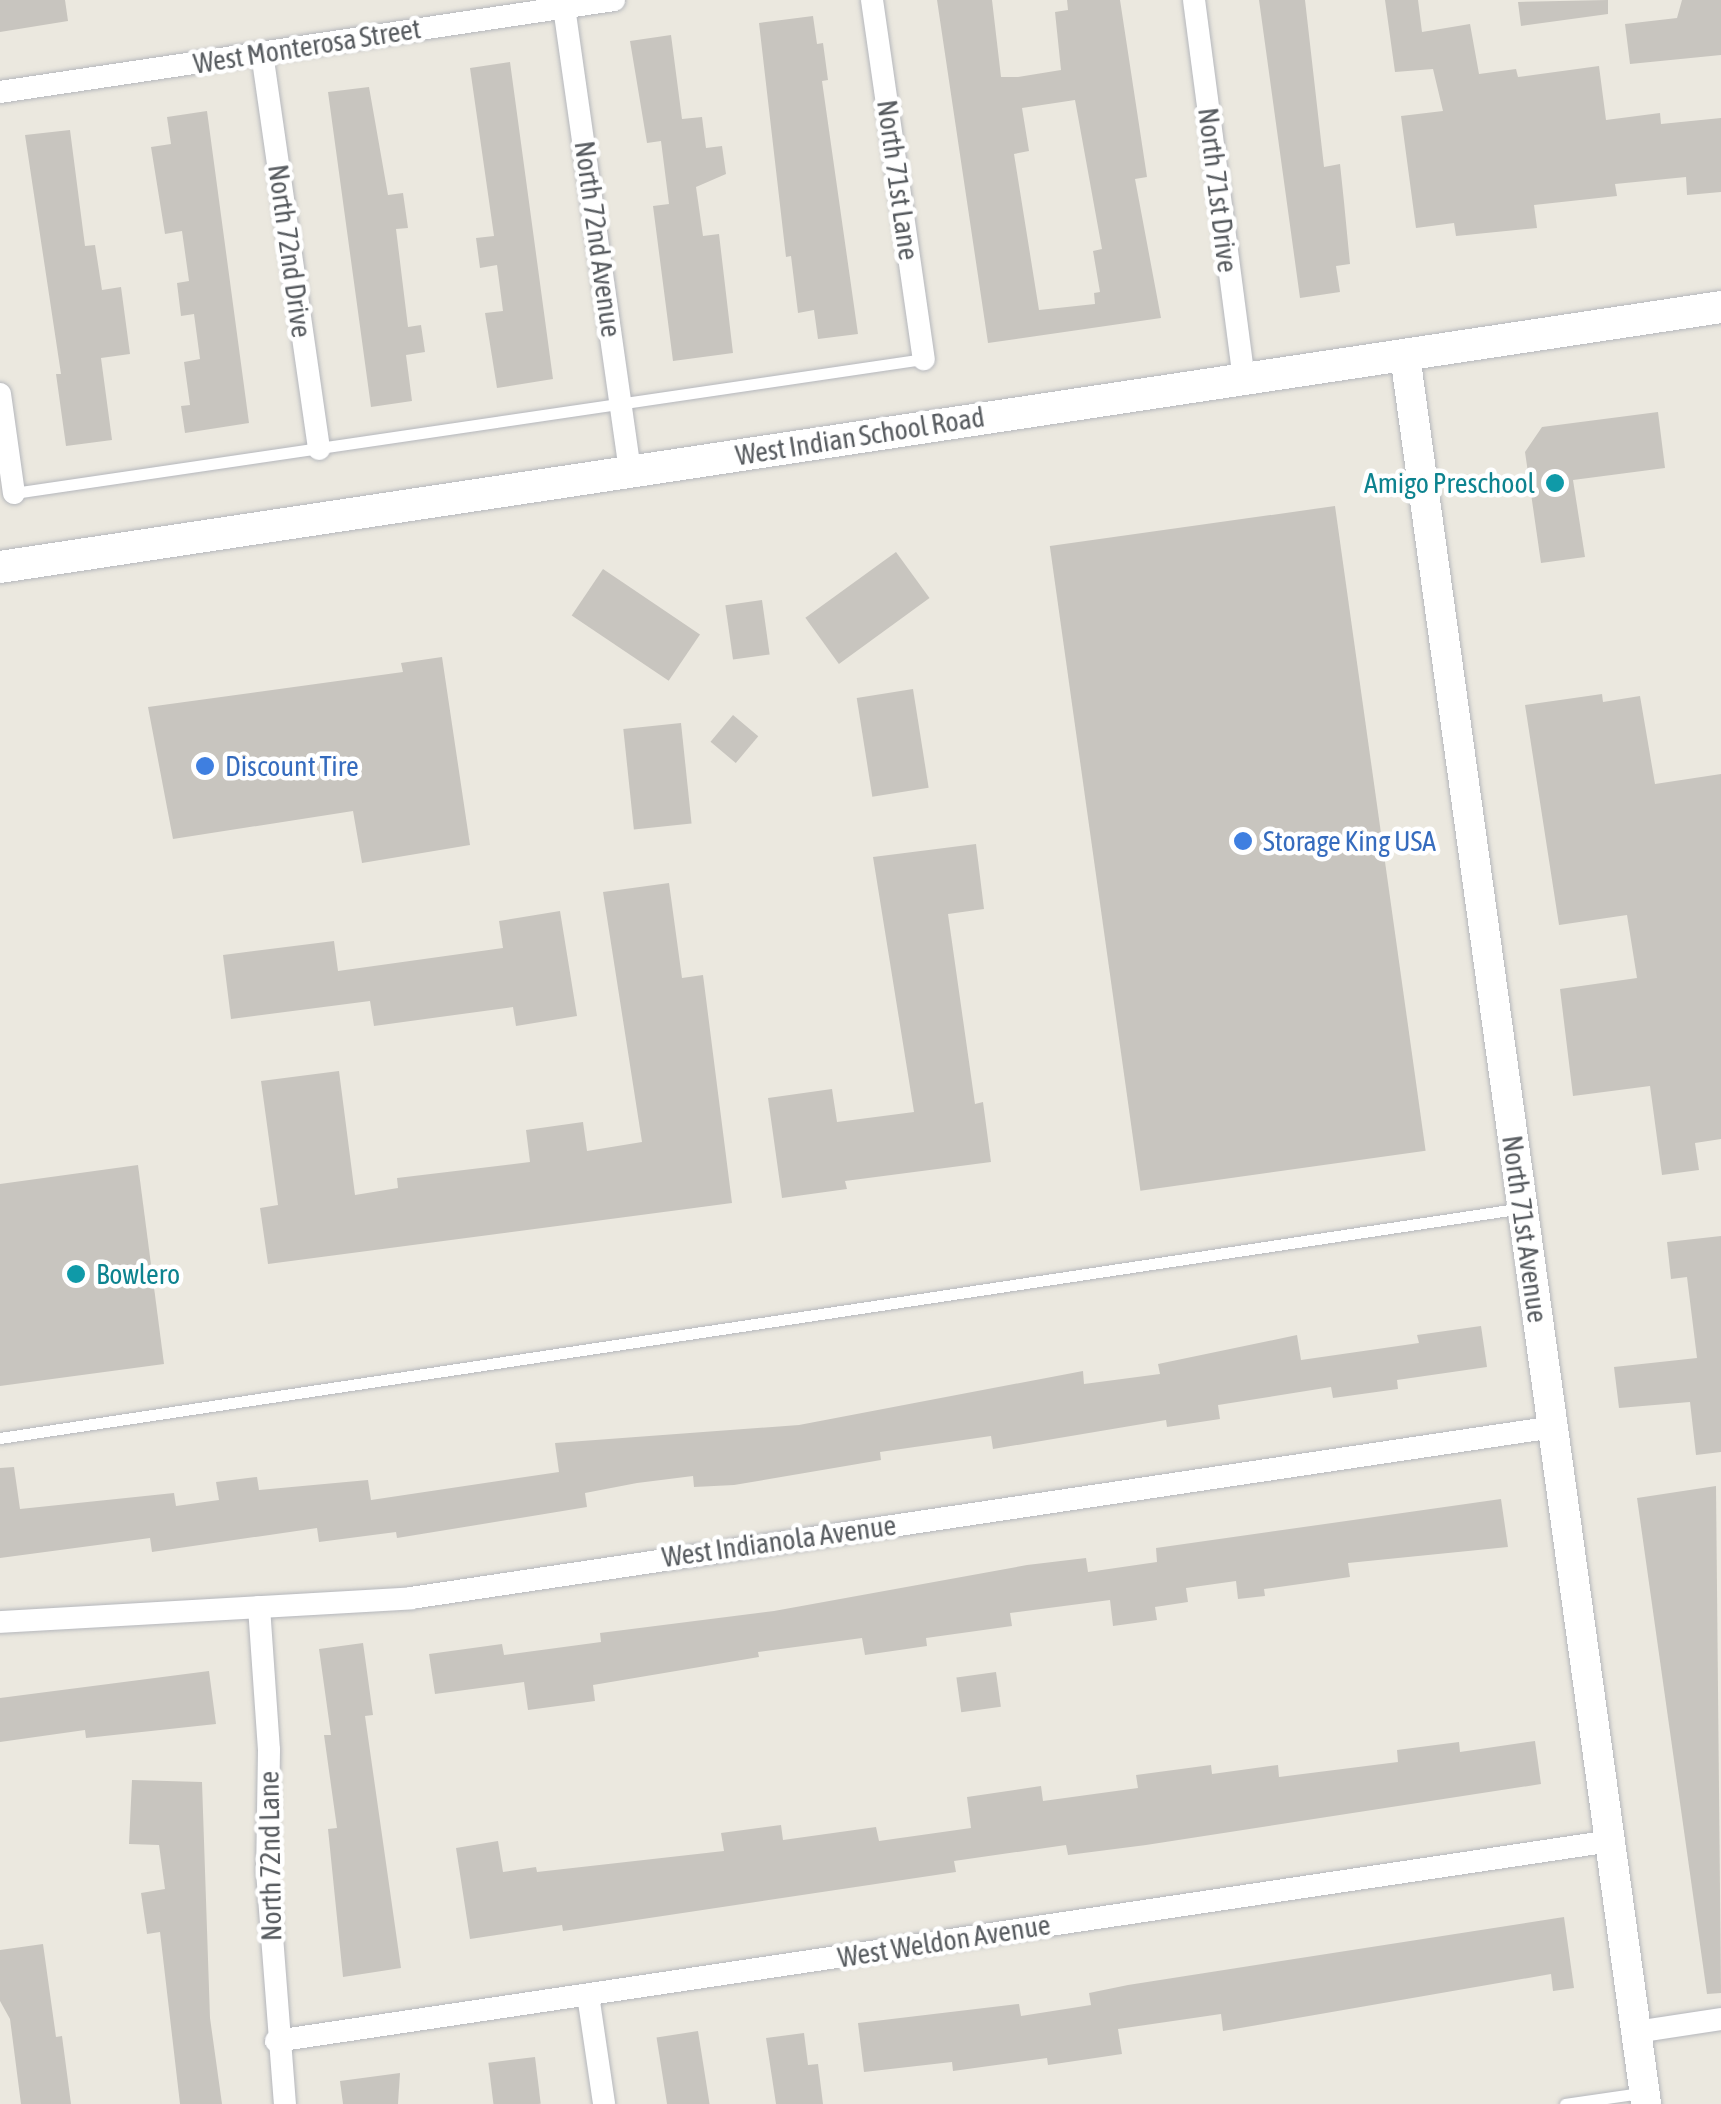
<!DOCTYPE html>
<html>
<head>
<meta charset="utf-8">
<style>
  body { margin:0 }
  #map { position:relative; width:1721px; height:2104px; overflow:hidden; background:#ebe8df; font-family:"Asap Condensed",sans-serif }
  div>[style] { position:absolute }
  .building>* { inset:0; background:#c8c5bf; transform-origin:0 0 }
  .roads { filter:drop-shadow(0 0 2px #b5b7bc) drop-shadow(0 0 2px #b5b7bc) }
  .service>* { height:11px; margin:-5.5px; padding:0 5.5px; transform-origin:5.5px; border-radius:5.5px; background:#fff }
  .minor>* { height:22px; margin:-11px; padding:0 11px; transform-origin:11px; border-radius:11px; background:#fff }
  .tertiary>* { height:30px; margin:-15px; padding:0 15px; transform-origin:15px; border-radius:15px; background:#fff }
  .secondary>* { height:32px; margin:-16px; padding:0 16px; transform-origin:16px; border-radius:16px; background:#fff }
  .dots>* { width:28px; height:28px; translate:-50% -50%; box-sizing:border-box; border:5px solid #fff; border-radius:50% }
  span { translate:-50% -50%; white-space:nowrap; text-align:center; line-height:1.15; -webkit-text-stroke:9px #fff; paint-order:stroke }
  .street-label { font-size:28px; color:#585c60 }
  .culture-label { font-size:28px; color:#0d838f }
  .right { translate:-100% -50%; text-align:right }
  .left { translate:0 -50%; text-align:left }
  .shop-label { font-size:28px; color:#366cbe }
</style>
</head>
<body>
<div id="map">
  <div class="building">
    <div style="clip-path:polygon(0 0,65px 0,68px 21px,0 32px)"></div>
    <div style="clip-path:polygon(evenodd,937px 0,992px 0,1001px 77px,1018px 77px,1061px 70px,1055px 12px,1068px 10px,1067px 0,1120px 0,1147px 177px,1135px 179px,1161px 318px,988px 343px,937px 0,1075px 100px,1102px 249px,1093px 251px,1100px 292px,1094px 293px,1095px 304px,1039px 310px,1014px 154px,1029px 151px,1022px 108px,1075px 100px)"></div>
    <div style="clip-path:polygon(1259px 0,1305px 0,1324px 167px,1340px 164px,1344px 202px,1350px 264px,1336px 266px,1340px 292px,1300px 298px)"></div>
    <div style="clip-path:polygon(1385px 0,1418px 0,1422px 32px,1470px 24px,1479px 74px,1516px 69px,1518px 77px,1599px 66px,1606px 120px,1660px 113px,1661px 124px,1721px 118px,1721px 192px,1687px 195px,1686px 177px,1615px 184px,1617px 196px,1534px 205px,1537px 228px,1456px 236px,1454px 223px,1416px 228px,1401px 116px,1443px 111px,1433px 69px,1395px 72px)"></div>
    <div style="clip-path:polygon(1608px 0,1608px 14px,1521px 26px,1518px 2px)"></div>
    <div style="clip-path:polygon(1682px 0,1721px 0,1721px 55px,1630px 64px,1625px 24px,1677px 18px)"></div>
    <div style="clip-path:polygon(813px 16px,817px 44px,823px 43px,828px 80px,822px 81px,858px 334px,818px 339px,814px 310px,798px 313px,791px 256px,786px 257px,759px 23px)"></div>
    <div style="clip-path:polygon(671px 35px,682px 119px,702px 117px,706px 148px,722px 146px,726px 174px,696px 187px,703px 236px,719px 234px,733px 353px,673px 361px,653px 206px,669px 204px,661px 141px,647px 143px,630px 41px)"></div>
    <div style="clip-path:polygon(510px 62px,553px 379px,497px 388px,485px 313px,503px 311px,497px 265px,480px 268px,476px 238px,494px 236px,470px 68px)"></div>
    <div style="clip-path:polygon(369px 87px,388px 195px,403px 193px,408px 228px,396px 229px,408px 327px,421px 325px,425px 352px,406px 355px,412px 401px,371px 407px,328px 92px)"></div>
    <div style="clip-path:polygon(207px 111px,249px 423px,185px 433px,181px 406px,190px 405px,184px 362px,200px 359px,194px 314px,181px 316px,177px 283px,189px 281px,182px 231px,165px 234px,151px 147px,171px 144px,167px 117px)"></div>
    <div style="clip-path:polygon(70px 130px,85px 246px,95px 245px,102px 290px,121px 287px,130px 354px,101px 358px,112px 440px,66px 446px,56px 374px,61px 374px,25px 135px)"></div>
    <div style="clip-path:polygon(1658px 412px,1665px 468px,1573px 480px,1585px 557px,1541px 563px,1525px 452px,1542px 427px)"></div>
    <div style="left:1335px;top:506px;width:651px;height:288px;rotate:82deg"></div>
    <div style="left:896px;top:552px;width:57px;height:112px;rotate:54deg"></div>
    <div style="left:603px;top:569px;width:117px;height:56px;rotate:34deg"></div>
    <div style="left:762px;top:600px;width:55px;height:37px;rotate:82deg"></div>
    <div style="clip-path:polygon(442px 657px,470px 845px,362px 863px,353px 811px,173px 839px,148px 707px,403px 672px,401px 663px)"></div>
    <div style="left:913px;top:689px;width:100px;height:57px;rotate:81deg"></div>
    <div style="clip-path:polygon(1602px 694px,1603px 702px,1640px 696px,1655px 784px,1721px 774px,1721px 1139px,1695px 1143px,1699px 1170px,1662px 1175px,1650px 1086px,1573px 1096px,1560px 989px,1637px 978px,1627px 915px,1559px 925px,1525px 705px)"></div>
    <div style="left:733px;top:715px;width:33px;height:35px;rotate:40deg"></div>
    <div style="left:681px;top:723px;width:101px;height:58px;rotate:84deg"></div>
    <div style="clip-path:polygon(976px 844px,984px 909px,948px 914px,975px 1104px,983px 1102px,991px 1162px,845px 1181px,847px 1189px,782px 1198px,768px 1098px,832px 1089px,837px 1122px,914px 1112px,873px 857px)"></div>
    <div style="clip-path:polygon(669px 883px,682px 978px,703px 975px,732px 1203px,268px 1264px,260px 1208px,278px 1205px,261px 1081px,339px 1071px,355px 1195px,398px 1188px,397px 1178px,530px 1162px,526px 1130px,583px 1122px,587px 1151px,642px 1142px,603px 892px)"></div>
    <div style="clip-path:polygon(560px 911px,577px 1016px,516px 1026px,513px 1007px,374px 1026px,370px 1001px,231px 1019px,223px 955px,334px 941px,338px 971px,503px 948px,499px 921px)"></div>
    <div style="clip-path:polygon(138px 1165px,164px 1364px,0 1386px,0 1184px)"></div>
    <div style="clip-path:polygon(1721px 1236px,1721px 1452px,1696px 1455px,1690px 1402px,1619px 1408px,1614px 1367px,1697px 1358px,1687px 1277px,1671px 1279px,1667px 1242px)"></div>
    <div style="clip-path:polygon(1481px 1326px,1487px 1367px,1397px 1380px,1398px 1389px,1333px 1398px,1331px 1387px,1218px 1405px,1220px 1419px,1167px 1427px,1166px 1420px,993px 1449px,991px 1436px,880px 1452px,881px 1460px,734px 1485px,694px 1487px,693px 1476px,637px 1483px,585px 1493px,587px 1507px,397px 1538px,396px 1532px,319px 1542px,317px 1528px,152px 1552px,150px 1538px,0 1558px,0 1468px,14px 1467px,20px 1509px,174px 1493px,176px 1506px,219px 1500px,216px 1482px,257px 1477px,259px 1490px,368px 1480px,371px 1500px,559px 1472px,555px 1443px,799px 1425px,1083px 1371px,1084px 1384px,1160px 1374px,1158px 1364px,1297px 1335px,1301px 1360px,1419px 1343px,1417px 1335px)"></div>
    <div style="clip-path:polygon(1716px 1486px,1721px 1993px,1707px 1994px,1637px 1498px)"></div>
    <div style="clip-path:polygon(1501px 1499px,1508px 1547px,1348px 1563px,1350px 1577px,1264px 1589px,1265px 1596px,1238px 1599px,1236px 1581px,1186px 1588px,1188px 1602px,1155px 1607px,1157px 1620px,1113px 1626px,1110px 1600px,1010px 1613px,1012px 1626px,926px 1638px,927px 1646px,865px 1655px,862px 1638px,758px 1652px,759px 1657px,593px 1685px,595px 1701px,528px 1710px,524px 1682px,435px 1694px,429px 1654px,502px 1644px,504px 1655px,601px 1642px,600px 1633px,774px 1611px,1027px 1565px,1086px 1558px,1088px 1572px,1157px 1562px,1156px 1548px)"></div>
    <div style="clip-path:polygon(363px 1643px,373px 1715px,365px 1716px,401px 1968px,343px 1977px,328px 1829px,337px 1828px,324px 1735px,331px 1735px,319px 1649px)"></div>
    <div style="clip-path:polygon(209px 1671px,216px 1724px,86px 1738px,85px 1730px,0 1742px,0 1698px)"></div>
    <div style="left:996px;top:1672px;width:35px;height:40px;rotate:82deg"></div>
    <div style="clip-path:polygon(1535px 1741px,1541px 1784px,1146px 1845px,1068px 1855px,1066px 1845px,954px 1861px,956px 1872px,563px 1931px,562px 1925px,470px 1939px,456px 1848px,498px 1841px,503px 1872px,536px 1867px,537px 1872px,724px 1851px,721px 1833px,781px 1825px,783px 1840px,876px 1827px,879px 1841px,971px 1828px,967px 1797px,1041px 1786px,1043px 1801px,1138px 1788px,1136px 1775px,1211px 1765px,1212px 1774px,1278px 1765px,1279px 1777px,1398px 1762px,1397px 1750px,1459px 1742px,1460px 1752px)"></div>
    <div style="clip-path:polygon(132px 1780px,202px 1782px,210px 2018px,222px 2104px,180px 2104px,160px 1932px,147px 1934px,141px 1893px,165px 1889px,159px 1845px,129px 1844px)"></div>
    <div style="clip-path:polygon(1564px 1917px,1574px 1988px,1553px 1991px,1551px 1974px,1223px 2031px,1221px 2014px,1118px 2029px,1122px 2054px,1048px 2065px,1047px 2058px,953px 2071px,952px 2062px,864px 2072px,858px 2023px,1019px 2004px,1021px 2016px,1091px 2005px,1089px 1993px,1128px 1985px)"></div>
    <div style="clip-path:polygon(43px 1944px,56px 2037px,62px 2036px,71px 2104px,21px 2104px,10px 2019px,0 2001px,0 1950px)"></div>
    <div style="left:698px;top:2031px;width:74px;height:42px;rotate:81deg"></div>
    <div style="clip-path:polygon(804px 2033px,808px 2065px,818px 2064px,823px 2104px,776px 2104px,766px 2038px)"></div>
    <div style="left:535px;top:2057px;width:47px;height:47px;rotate:83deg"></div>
    <div style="clip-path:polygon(400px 2073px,398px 2104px,343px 2104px,340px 2081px)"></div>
  </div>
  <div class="roads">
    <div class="service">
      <div style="left:14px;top:493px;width:920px;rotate:-8.38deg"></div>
      <div style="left:0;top:1438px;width:1539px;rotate:-8.59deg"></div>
      <div style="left:1565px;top:2104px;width:76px;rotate:-8.3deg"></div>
    </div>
    <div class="minor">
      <div style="left:872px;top:0;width:363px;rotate:81.8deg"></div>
      <div style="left:1194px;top:0;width:382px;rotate:82.5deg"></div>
      <div style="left:564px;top:7px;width:468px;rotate:81.9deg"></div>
      <div style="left:262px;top:53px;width:400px;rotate:81.8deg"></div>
      <div style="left:0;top:92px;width:621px;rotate:-8.52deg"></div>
      <div style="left:0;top:394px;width:100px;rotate:82deg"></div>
      <div style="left:259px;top:1607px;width:143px;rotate:86deg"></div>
      <div style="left:269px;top:1750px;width:121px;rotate:90.9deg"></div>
      <div style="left:267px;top:1871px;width:234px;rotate:85.6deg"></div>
      <div style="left:0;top:1622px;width:412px;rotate:-3.3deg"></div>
      <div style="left:411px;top:1598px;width:1156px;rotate:-8.51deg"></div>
      <div style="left:588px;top:1995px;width:110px;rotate:81.6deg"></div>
      <div style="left:1636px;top:2032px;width:86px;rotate:-8.7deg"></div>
      <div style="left:276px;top:2041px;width:1350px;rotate:-8.52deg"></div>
    </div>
    <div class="tertiary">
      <div style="left:1405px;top:355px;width:1766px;rotate:82.15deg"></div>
    </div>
    <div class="secondary">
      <div style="left:0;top:567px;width:1741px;rotate:-8.59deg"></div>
    </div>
  </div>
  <div class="dots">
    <div style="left:1555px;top:483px;background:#0f9aa8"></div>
    <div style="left:205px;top:766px;background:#3f7fe0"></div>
    <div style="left:1243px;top:841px;background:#3f7fe0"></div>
    <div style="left:76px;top:1274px;background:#0f9aa8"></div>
  </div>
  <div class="street-label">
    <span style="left:307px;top:46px;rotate:-9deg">West Monterosa Street</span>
    <span style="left:898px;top:180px;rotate:82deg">North 71st Lane</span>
    <span style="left:1218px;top:190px;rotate:83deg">North 71st Drive</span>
    <span style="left:598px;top:239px;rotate:82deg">North 72nd Avenue</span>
    <span style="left:290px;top:251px;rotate:82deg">North 72nd Drive</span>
    <span style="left:860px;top:436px;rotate:-9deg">West Indian School Road</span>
    <span style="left:1525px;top:1229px;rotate:82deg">North 71st Avenue</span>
    <span style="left:779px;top:1541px;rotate:-8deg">West Indianola Avenue</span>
    <span style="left:270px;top:1856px;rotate:-91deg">North 72nd Lane</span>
    <span style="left:944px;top:1941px;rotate:-9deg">West Weldon Avenue</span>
  </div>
  <div class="culture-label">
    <span class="right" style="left:1535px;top:483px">Amigo Preschool</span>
    <span class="left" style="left:96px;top:1274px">Bowlero</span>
  </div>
  <div class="shop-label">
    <span class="left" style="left:225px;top:766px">Discount Tire</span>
    <span class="left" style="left:1263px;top:841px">Storage King USA</span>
  </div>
</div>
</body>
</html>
